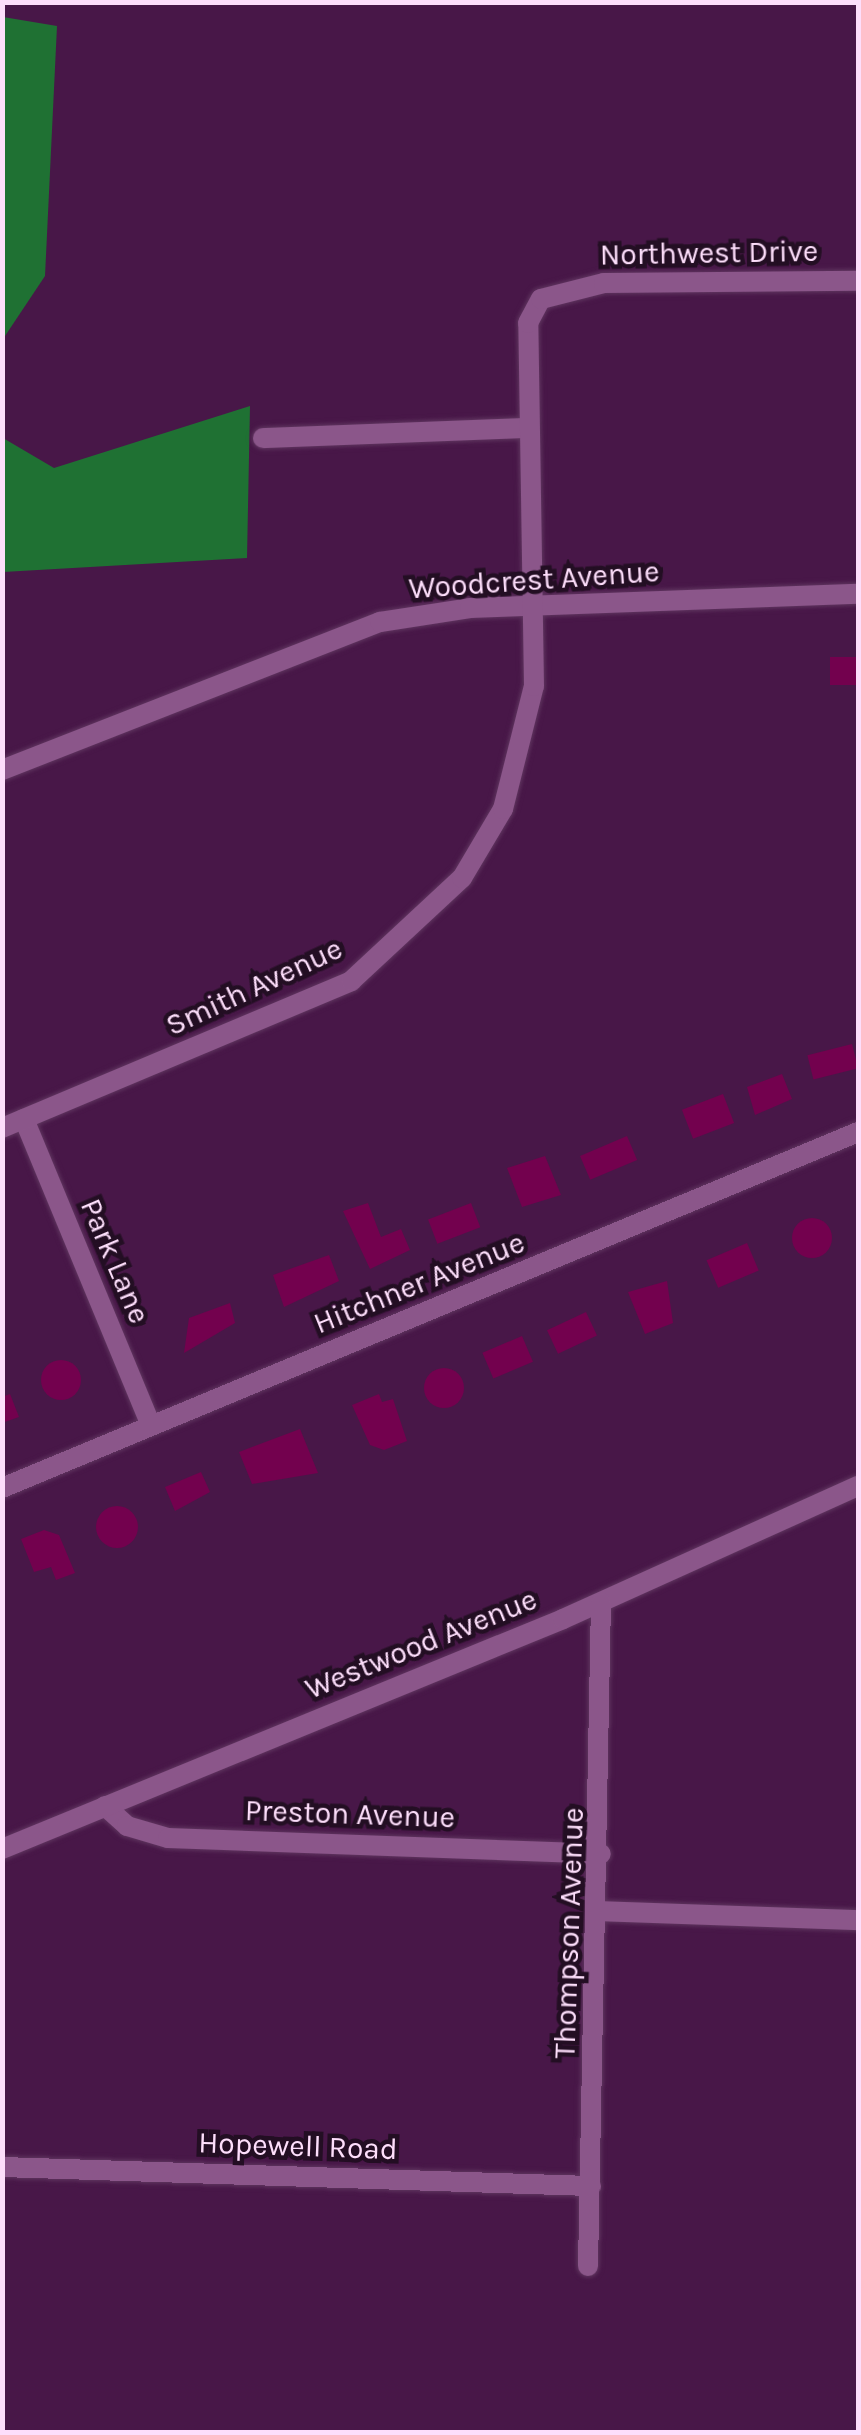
<!DOCTYPE html>
<html>
<head>
<meta charset="utf-8">
<style>
  body { margin:0 }
  #map { position:relative; width:861px; height:2435px; overflow:hidden; background:#481748; font-family:Karla,sans-serif }
  div>[style] { position:absolute }
  .forest>* { inset:0; background:#1f7133 }
  .building>* { inset:0; background:#73014e; transform-origin:0 0 }
  .round { border-radius:50% }
  .roads { filter:drop-shadow(0 0 2px #5f355f) drop-shadow(0 0 2px #5f355f) }
  .minor>* { height:20px; margin:-10px; padding:0 10px; transform-origin:10px; border-radius:10px; background:#8b568a }
  span { translate:-50% -50%; white-space:nowrap; text-align:center; line-height:1.15; -webkit-text-stroke:9px #230e23; paint-order:stroke }
  .street-label { font-size:30px; color:#fddefb }
  .frame { position:absolute; inset:0; border:5px solid #fddefb; pointer-events:none }
</style>
</head>
<body>
<div id="map">
  <div class="forest">
    <div style="clip-path:polygon(3px 17px,57px 26px,45px 276px,3px 339px)"></div>
    <div style="clip-path:polygon(250px 406px,247px 558px,3px 572px,3px 438px,54px 468px)"></div>
  </div>
  <div class="building">
    <div style="left:858px;top:657px;width:28px;height:28px;rotate:90deg"></div>
    <div style="left:852px;top:1044px;width:25px;height:46px;rotate:76deg"></div>
    <div style="clip-path:polygon(782px 1074px,792px 1099px,755px 1115px,747px 1087px)"></div>
    <div style="left:723px;top:1094px;width:31px;height:44px;rotate:69deg"></div>
    <div style="left:627px;top:1136px;width:26px;height:51px;rotate:67deg"></div>
    <div style="clip-path:polygon(545px 1156px,561px 1195px,522px 1207px,507px 1168px)"></div>
    <div style="clip-path:polygon(368px 1203px,381px 1237px,401px 1229px,410px 1250px,370px 1269px,343px 1211px)"></div>
    <div style="left:471px;top:1203px;width:26px;height:46px;rotate:69deg"></div>
    <div class="round" style="left:792px;top:1218px;width:40px;height:40px"></div>
    <div style="left:747px;top:1243px;width:30px;height:44px;rotate:67deg"></div>
    <div style="clip-path:polygon(329px 1255px,339px 1281px,284px 1307px,273px 1275px)"></div>
    <div style="clip-path:polygon(667px 1281px,673px 1323px,645px 1334px,628px 1292px)"></div>
    <div style="clip-path:polygon(230px 1303px,235px 1323px,184px 1353px,189px 1318px)"></div>
    <div style="left:586px;top:1312px;width:26px;height:43px;rotate:65deg"></div>
    <div style="left:522px;top:1336px;width:28px;height:43px;rotate:67deg"></div>
    <div class="round" style="left:41px;top:1360px;width:40px;height:40px"></div>
    <div class="round" style="left:424px;top:1368px;width:40px;height:40px"></div>
    <div style="clip-path:polygon(10px 1394px,19px 1417px,2px 1423px,2px 1397px)"></div>
    <div style="clip-path:polygon(379px 1394px,382px 1402px,393px 1399px,407px 1441px,384px 1450px,370px 1445px,352px 1405px)"></div>
    <div style="clip-path:polygon(300px 1429px,318px 1473px,252px 1484px,239px 1452px)"></div>
    <div style="clip-path:polygon(201px 1472px,210px 1492px,175px 1511px,165px 1487px)"></div>
    <div class="round" style="left:96px;top:1506px;width:42px;height:42px"></div>
    <div style="clip-path:polygon(44px 1530px,59px 1535px,75px 1573px,56px 1580px,51px 1567px,34px 1572px,21px 1539px)"></div>
  </div>
  <div class="roads">
    <div class="minor">
      <div style="left:263px;top:438px;width:265px;rotate:-2.2deg"></div>
      <div style="left:2px;top:770px;width:406px;rotate:-21.4deg"></div>
      <div style="left:380px;top:622px;width:91px;rotate:-8.8deg"></div>
      <div style="left:470px;top:608px;width:388px;rotate:-2.1deg"></div>
      <div style="left:24px;top:1119px;width:331px;rotate:67.5deg"></div>
      <div style="left:2px;top:1128px;width:379px;rotate:-22.8deg"></div>
      <div style="left:351px;top:981px;width:151px;rotate:-42.9deg"></div>
      <div style="left:462px;top:878px;width:80px;rotate:-59.3deg"></div>
      <div style="left:503px;top:809px;width:127px;rotate:-75.9deg"></div>
      <div style="left:534px;top:686px;width:363px;rotate:-90.9deg"></div>
      <div style="left:528px;top:323px;width:27px;rotate:-62deg"></div>
      <div style="left:541px;top:299px;width:65px;rotate:-14.3deg"></div>
      <div style="left:604px;top:283px;width:254px;rotate:-0.5deg"></div>
      <div style="left:2px;top:1488px;width:927px;rotate:-22.58deg"></div>
      <div style="left:105px;top:1806px;width:30px;rotate:42deg"></div>
      <div style="left:127px;top:1826px;width:43px;rotate:16.3deg"></div>
      <div style="left:168px;top:1838px;width:433px;rotate:2.1deg"></div>
      <div style="left:2px;top:1849px;width:606px;rotate:-22.29deg"></div>
      <div style="left:563px;top:1619px;width:324px;rotate:-24.3deg"></div>
      <div style="left:599px;top:1911px;width:259px;rotate:2deg"></div>
      <div style="left:2px;top:2167px;width:589px;rotate:1.85deg"></div>
      <div style="left:588px;top:2266px;width:663px;rotate:-88.88deg"></div>
    </div>
  </div>
  <div class="street-label">
    <span style="left:709px;top:253px;rotate:-1deg">Northwest Drive</span>
    <span style="left:534px;top:580px;rotate:-4deg">Woodcrest Avenue</span>
    <span style="left:254px;top:987px;rotate:-25deg">Smith Avenue</span>
    <span style="left:115px;top:1261px;rotate:67deg">Park Lane</span>
    <span style="left:419px;top:1283px;rotate:-22deg">Hitchner Avenue</span>
    <span style="left:421px;top:1644px;rotate:-22deg">Westwood Avenue</span>
    <span style="left:350px;top:1814px;rotate:2deg">Preston Avenue</span>
    <span style="left:569px;top:1933px;rotate:-88deg">Thompson Avenue</span>
    <span style="left:298px;top:2146px;rotate:2deg">Hopewell Road</span>
  </div>
  <div class="frame"></div>
</div>
</body>
</html>
